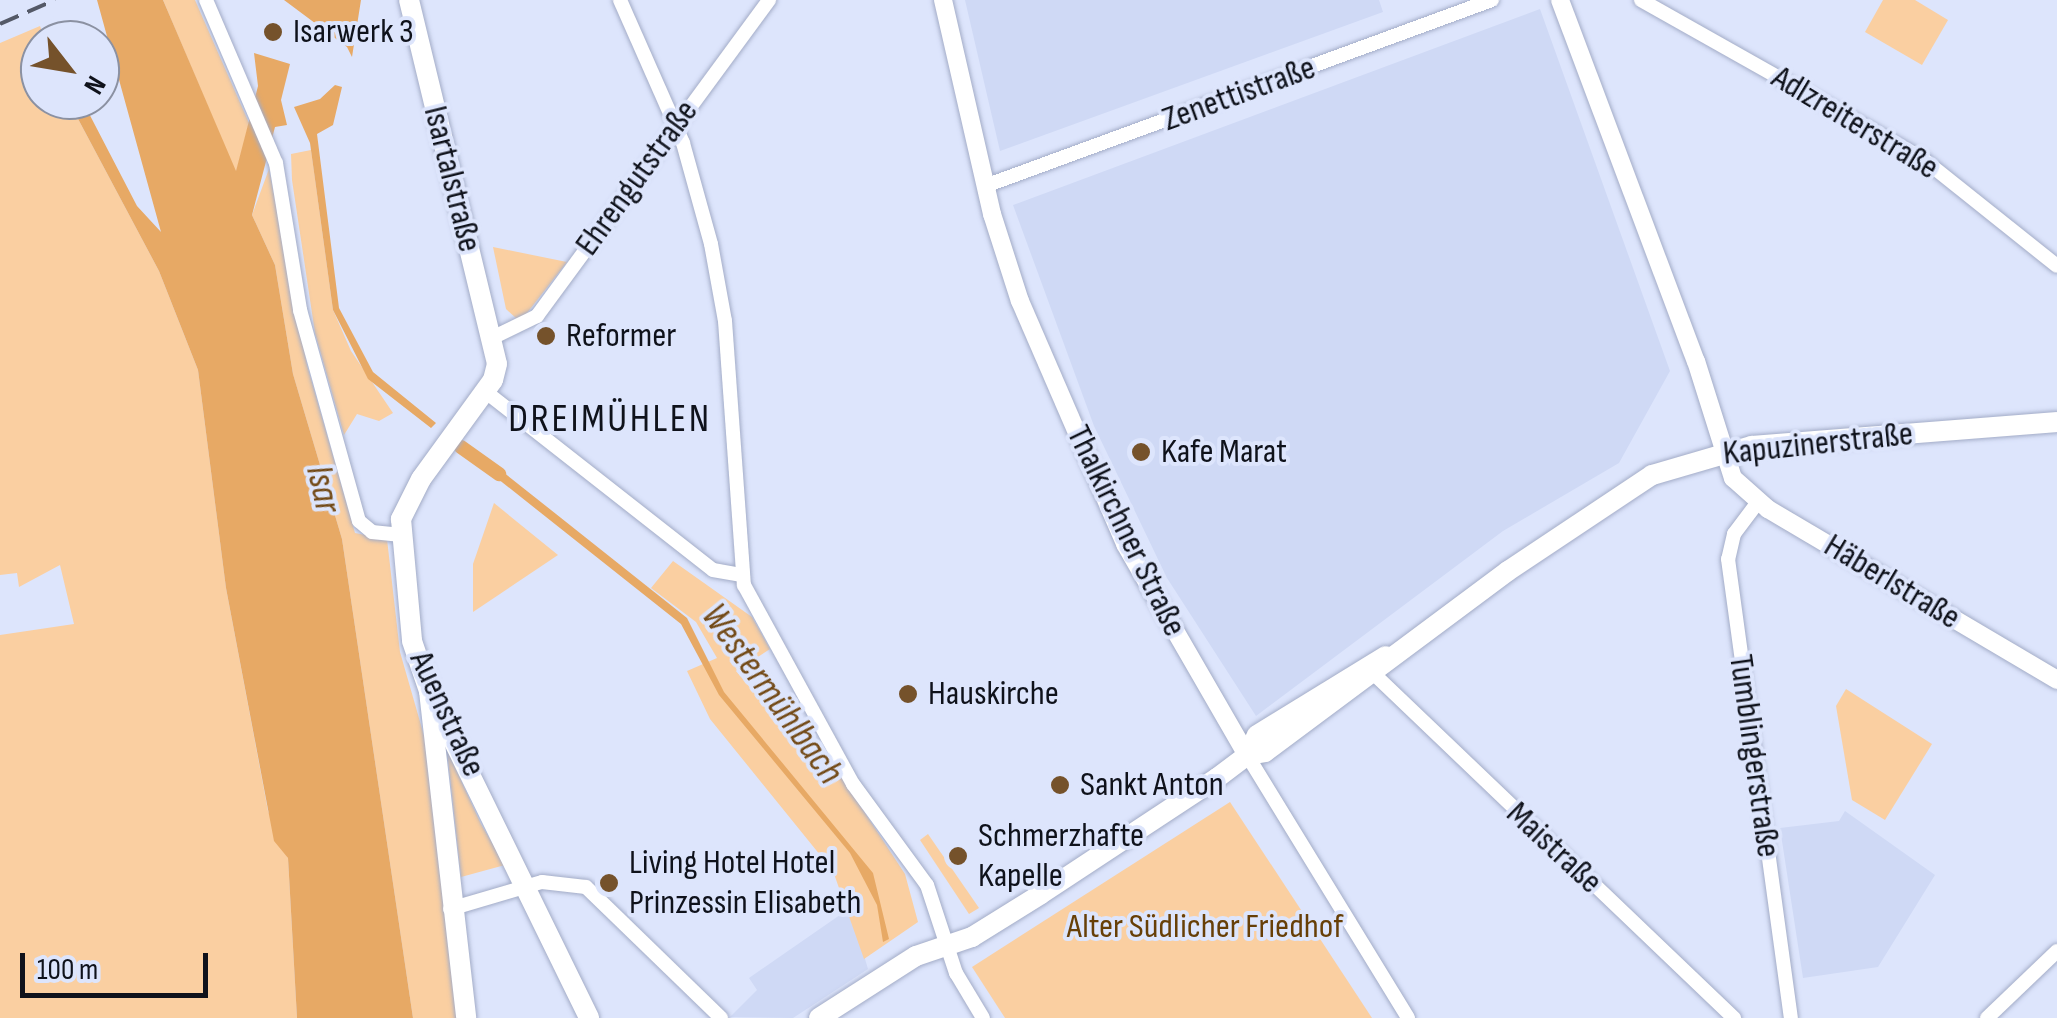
<!DOCTYPE html>
<html>
<head>
<meta charset="utf-8">
<style>
  body { margin:0 }
  #map { position:relative; width:2057px; height:1018px; overflow:hidden; background:#dde5fc; font-family:"Sofia Sans Condensed",sans-serif }
  div>[style] { position:absolute }
  .built>* { inset:0; background:#cfd9f5 }
  .green>* { inset:0; background:#facfa1 }
  .water>* { inset:0; background:#e7a965 }
  .pier>* { inset:0; background:#dde5fc }
  .canal>* { height:14px; margin:-7px; padding:0 7px; transform-origin:7px; border-radius:7px; background:#e7a965 }
  .roads { filter:drop-shadow(0 0 2px #a3acc7) drop-shadow(0 0 2px #a3acc7) }
  .minor>* { height:14px; margin:-7px; padding:0 7px; transform-origin:7px; border-radius:7px; background:#fff }
  .tertiary>* { height:18px; margin:-9px; padding:0 9px; transform-origin:9px; border-radius:9px; background:#fff }
  .secondary>* { height:20px; margin:-10px; padding:0 10px; transform-origin:10px; border-radius:10px; background:#fff }
  .rail>* { height:4px; margin-top:-2px; transform-origin:0; background:repeating-linear-gradient(90deg,#545967 0 20px,transparent 0 30px) }
  .dots>* { width:28px; height:28px; translate:-50% -50%; box-sizing:border-box; border:5px solid #dde5fc; border-radius:50% }
  span { translate:-50% -50%; white-space:nowrap; text-align:center; line-height:1.15; -webkit-text-stroke:8px #dde5fc; paint-order:stroke }
  .poi-label { font-size:35px; color:#0f121b }
  .left { translate:0 -50%; text-align:left }
  .street-label { font-size:35px; color:#0f121b }
  .park-label { font-size:35px; color:#673f07 }
  .water-label { font-size:38px; color:#734a17; font-style:italic }
  .quarter-label { font-size:40px; color:#0f121b; letter-spacing:2.5px }
  .north { position:absolute; left:20px; top:20px; width:100px; height:100px; box-sizing:border-box; background:#dde5fc; border:2px solid #8b91a2; border-radius:50%; rotate:121deg; font-size:28px; font-weight:700; line-height:40px; text-align:center; color:#0f121b }
  .north::after { content:''; display:block; margin:auto; width:35px; height:45px; background:#75522b; clip-path:polygon(50% 0,100% 100%,50% 72%,0 100%) }
  .scale { position:absolute; left:20px; top:953px; width:188px; height:45px; box-sizing:border-box; border:5px solid #0f121b; border-top:0; padding-left:12px; font-size:30px; line-height:35px; white-space:nowrap; color:#0f121b; -webkit-text-stroke:8px #dde5fc; paint-order:stroke }
</style>
</head>
<body>
<div id="map">
  <div class="built">
    <div style="clip-path:polygon(965px 0,1379px 0,1383px 12px,1000px 151px)"></div>
    <div style="clip-path:polygon(1540px 9px,1670px 371px,1619px 463px,1503px 531px,1256px 716px,1167px 578px,1094px 426px,1013px 205px)"></div>
    <div style="clip-path:polygon(1845px 811px,1935px 875px,1878px 967px,1803px 978px,1780px 828px,1839px 821px)"></div>
    <div style="clip-path:polygon(850px 908px,868px 969px,793px 1018px,730px 1017px,757px 990px,749px 978px)"></div>
  </div>
  <div class="green">
    <div style="clip-path:polygon(163px 0,195px 0,249px 123px,236px 173px)"></div>
    <div style="clip-path:polygon(1883px 0,1915px 0,1948px 20px,1922px 65px,1865px 32px)"></div>
    <div style="clip-path:polygon(40px 26px,45px 40px,40px 100px,68px 100px,159px 271px,198px 370px,226px 588px,268px 811px,288px 858px,297px 1018px,0 1018px,0 635px,74px 624px,60px 565px,19px 587px,17px 573px,0 575px,0 43px)"></div>
    <div style="clip-path:polygon(311px 150px,333px 310px,351px 351px,393px 413px,379px 421px,357px 414px,344px 435px,315px 333px,292px 180px,291px 154px)"></div>
    <div style="clip-path:polygon(269px 169px,307px 365px,355px 533px,387px 539px,400px 652px,425px 739px,460px 1018px,413px 1018px,342px 539px,293px 374px,275px 265px,252px 215px)"></div>
    <div style="clip-path:polygon(493px 247px,567px 262px,520px 322px,506px 309px)"></div>
    <div style="clip-path:polygon(494px 503px,558px 555px,473px 612px,473px 564px)"></div>
    <div style="clip-path:polygon(673px 561px,752px 617px,770px 649px,736px 671px,813px 763px,827px 755px,905px 874px,918px 922px,864px 959px,833px 871px,710px 719px,687px 671px,717px 658px,696px 622px,651px 588px)"></div>
    <div style="clip-path:polygon(1846px 689px,1932px 744px,1885px 820px,1852px 800px,1836px 706px)"></div>
    <div style="clip-path:polygon(447px 750px,481px 824px,505px 865px,461px 877px)"></div>
    <div style="clip-path:polygon(1230px 802px,1372px 1018px,1005px 1018px,972px 967px)"></div>
    <div style="clip-path:polygon(928px 834px,979px 908px,969px 914px,920px 840px)"></div>
  </div>
  <div class="water">
    <div style="clip-path:polygon(97px 0,163px 0,236px 171px,258px 86px,254px 53px,290px 64px,281px 100px,287px 125px,275px 127px,252px 215px,275px 265px,293px 374px,342px 539px,413px 1018px,297px 1018px,288px 858px,274px 841px,226px 588px,198px 370px,159px 271px,68px 100px,82px 100px,137px 206px,161px 232px)"></div>
    <div style="clip-path:polygon(284px 0,361px 0,352px 57px,347px 47px)"></div>
    <div style="clip-path:polygon(335px 85px,342px 87px,333px 125px,317px 134px,339px 308px,373px 372px,436px 423px,431px 428px,368px 379px,333px 310px,310px 143px,294px 107px,320px 99px)"></div>
    <div style="clip-path:polygon(488px 460px,687px 618px,724px 692px,873px 873px,889px 939px,883px 942px,877px 905px,850px 853px,719px 695px,681px 624px,483px 467px)"></div>
  </div>
  <div class="pier">
    <div style="clip-path:polygon(35px 0,55px 18px,35px 26px,26px 3px)"></div>
  </div>
  <div class="canal">
    <div style="left:461px;top:447px;width:47px;rotate:35.4deg"></div>
  </div>
  <div class="roads">
    <div class="minor">
      <div style="left:206px;top:0;width:177px;rotate:66.8deg"></div>
      <div style="left:276px;top:163px;width:149px;rotate:80.7deg"></div>
      <div style="left:300px;top:310px;width:219px;rotate:74.4deg"></div>
      <div style="left:359px;top:521px;width:17px;rotate:40deg"></div>
      <div style="left:372px;top:532px;width:27px;rotate:6deg"></div>
      <div style="left:620px;top:0;width:156px;rotate:66.2deg"></div>
      <div style="left:683px;top:143px;width:105px;rotate:74.5deg"></div>
      <div style="left:711px;top:244px;width:78px;rotate:79.7deg"></div>
      <div style="left:725px;top:321px;width:265px;rotate:85.9deg"></div>
      <div style="left:744px;top:585px;width:227px;rotate:61.3deg"></div>
      <div style="left:853px;top:784px;width:125px;rotate:53.8deg"></div>
      <div style="left:927px;top:885px;width:93px;rotate:71.8deg"></div>
      <div style="left:956px;top:973px;width:52px;rotate:59deg"></div>
      <div style="left:1641px;top:0;width:324px;rotate:29.4deg"></div>
      <div style="left:1923px;top:159px;width:171px;rotate:38.6deg"></div>
      <div style="left:985px;top:186px;width:540px;rotate:-20.15deg"></div>
      <div style="left:492px;top:338px;width:50px;rotate:-26.1deg"></div>
      <div style="left:537px;top:316px;width:392px;rotate:-53.7deg"></div>
      <div style="left:486px;top:392px;width:288px;rotate:38.1deg"></div>
      <div style="left:713px;top:570px;width:28px;rotate:10deg"></div>
      <div style="left:1758px;top:502px;width:40px;rotate:127deg"></div>
      <div style="left:1734px;top:534px;width:26px;rotate:103deg"></div>
      <div style="left:1728px;top:559px;width:463px;rotate:82.2deg"></div>
      <div style="left:1375px;top:675px;width:497px;rotate:43.7deg"></div>
      <div style="left:1247px;top:755px;width:308px;rotate:58.5deg"></div>
      <div style="left:450px;top:909px;width:96px;rotate:-16.4deg"></div>
      <div style="left:542px;top:882px;width:44px;rotate:6.5deg"></div>
      <div style="left:586px;top:887px;width:188px;rotate:44.1deg"></div>
      <div style="left:1987px;top:1018px;width:97px;rotate:-43.7deg"></div>
    </div>
    <div class="tertiary">
      <div style="left:943px;top:0;width:220px;rotate:77.1deg"></div>
      <div style="left:992px;top:214px;width:91px;rotate:72.2deg"></div>
      <div style="left:1020px;top:301px;width:265px;rotate:66.6deg"></div>
      <div style="left:1125px;top:544px;width:244px;rotate:60deg"></div>
      <div style="left:1560px;top:0;width:386px;rotate:69.4deg"></div>
      <div style="left:1696px;top:361px;width:123px;rotate:72.5deg"></div>
      <div style="left:1733px;top:478px;width:47px;rotate:41.5deg"></div>
      <div style="left:1768px;top:509px;width:336px;rotate:30.6deg"></div>
    </div>
    <div class="secondary">
      <div style="left:409px;top:0;width:374px;rotate:76.4deg"></div>
      <div style="left:497px;top:364px;width:16px;rotate:104deg"></div>
      <div style="left:493px;top:380px;width:122px;rotate:126deg"></div>
      <div style="left:421px;top:479px;width:45px;rotate:116.6deg"></div>
      <div style="left:401px;top:519px;width:122px;rotate:84.8deg"></div>
      <div style="left:412px;top:641px;width:53px;rotate:71.2deg"></div>
      <div style="left:429px;top:691px;width:364px;rotate:63.9deg"></div>
      <div style="left:429px;top:691px;width:329px;rotate:83.5deg"></div>
      <div style="left:1247px;top:755px;width:18px;rotate:-9deg"></div>
      <div style="left:1265px;top:752px;width:303px;rotate:-36.7deg"></div>
      <div style="left:1508px;top:571px;width:173px;rotate:-33.7deg"></div>
      <div style="left:1652px;top:475px;width:104px;rotate:-16.2deg"></div>
      <div style="left:1752px;top:446px;width:306px;rotate:-4.5deg"></div>
      <div style="left:819px;top:1018px;width:115px;rotate:-32.6deg"></div>
      <div style="left:916px;top:956px;width:59px;rotate:-18.7deg"></div>
      <div style="left:972px;top:937px;width:81px;rotate:-31.9deg"></div>
      <div style="left:1041px;top:894px;width:211px;rotate:-33.4deg"></div>
      <div style="left:1217px;top:778px;width:38px;rotate:-37deg"></div>
      <div style="left:1247px;top:755px;width:22px;rotate:-63deg"></div>
      <div style="left:1257px;top:735px;width:151px;rotate:-31.5deg"></div>
    </div>
  </div>
  <div class="rail">
    <div style="left:0;top:24px;width:60px;rotate:-23.6deg"></div>
  </div>
  <div class="dots">
    <div style="left:273px;top:32px;background:#75522b"></div>
    <div style="left:546px;top:336px;background:#75522b"></div>
    <div style="left:1141px;top:452px;background:#75522b"></div>
    <div style="left:908px;top:694px;background:#75522b"></div>
    <div style="left:1060px;top:785px;background:#75522b"></div>
    <div style="left:958px;top:856px;background:#75522b"></div>
    <div style="left:609px;top:883px;background:#75522b"></div>
  </div>
  <div class="poi-label">
    <span class="left" style="left:293px;top:32px">Isarwerk 3</span>
    <span class="left" style="left:566px;top:336px">Reformer</span>
    <span class="left" style="left:1161px;top:452px">Kafe Marat</span>
    <span class="left" style="left:928px;top:694px">Hauskirche</span>
    <span class="left" style="left:1080px;top:785px">Sankt Anton</span>
    <span class="left" style="left:978px;top:856px">Schmerzhafte<br>Kapelle</span>
    <span class="left" style="left:629px;top:883px">Living Hotel Hotel<br>Prinzessin Elisabeth</span>
  </div>
  <div class="street-label">
    <span style="left:1239px;top:94px;rotate:-20deg">Zenettistraße</span>
    <span style="left:1855px;top:123px;rotate:31deg">Adlzreiterstraße</span>
    <span style="left:637px;top:178px;rotate:-54deg">Ehrengutstraße</span>
    <span style="left:452px;top:179px;rotate:76deg">Isartalstraße</span>
    <span style="left:1818px;top:444px;rotate:-6deg">Kapuzinerstraße</span>
    <span style="left:1126px;top:531px;rotate:64deg">Thalkirchner Straße</span>
    <span style="left:1892px;top:582px;rotate:31deg">Häberlstraße</span>
    <span style="left:447px;top:714px;rotate:65deg">Auenstraße</span>
    <span style="left:1754px;top:756px;rotate:82deg">Tumblingerstraße</span>
    <span style="left:1554px;top:848px;rotate:43deg">Maistraße</span>
  </div>
  <div class="park-label">
    <span style="left:1205px;top:927px">Alter Südlicher Friedhof</span>
  </div>
  <div class="water-label">
    <span style="left:323px;top:489px;rotate:77deg">Isar</span>
    <span style="left:772px;top:694px;rotate:54deg">Westermühlbach</span>
  </div>
  <div class="quarter-label">
    <span style="left:610px;top:419px">DREIMÜHLEN</span>
  </div>
  <div class="north">N</div>
  <div class="scale">100 m</div>
</div>
</body>
</html>
